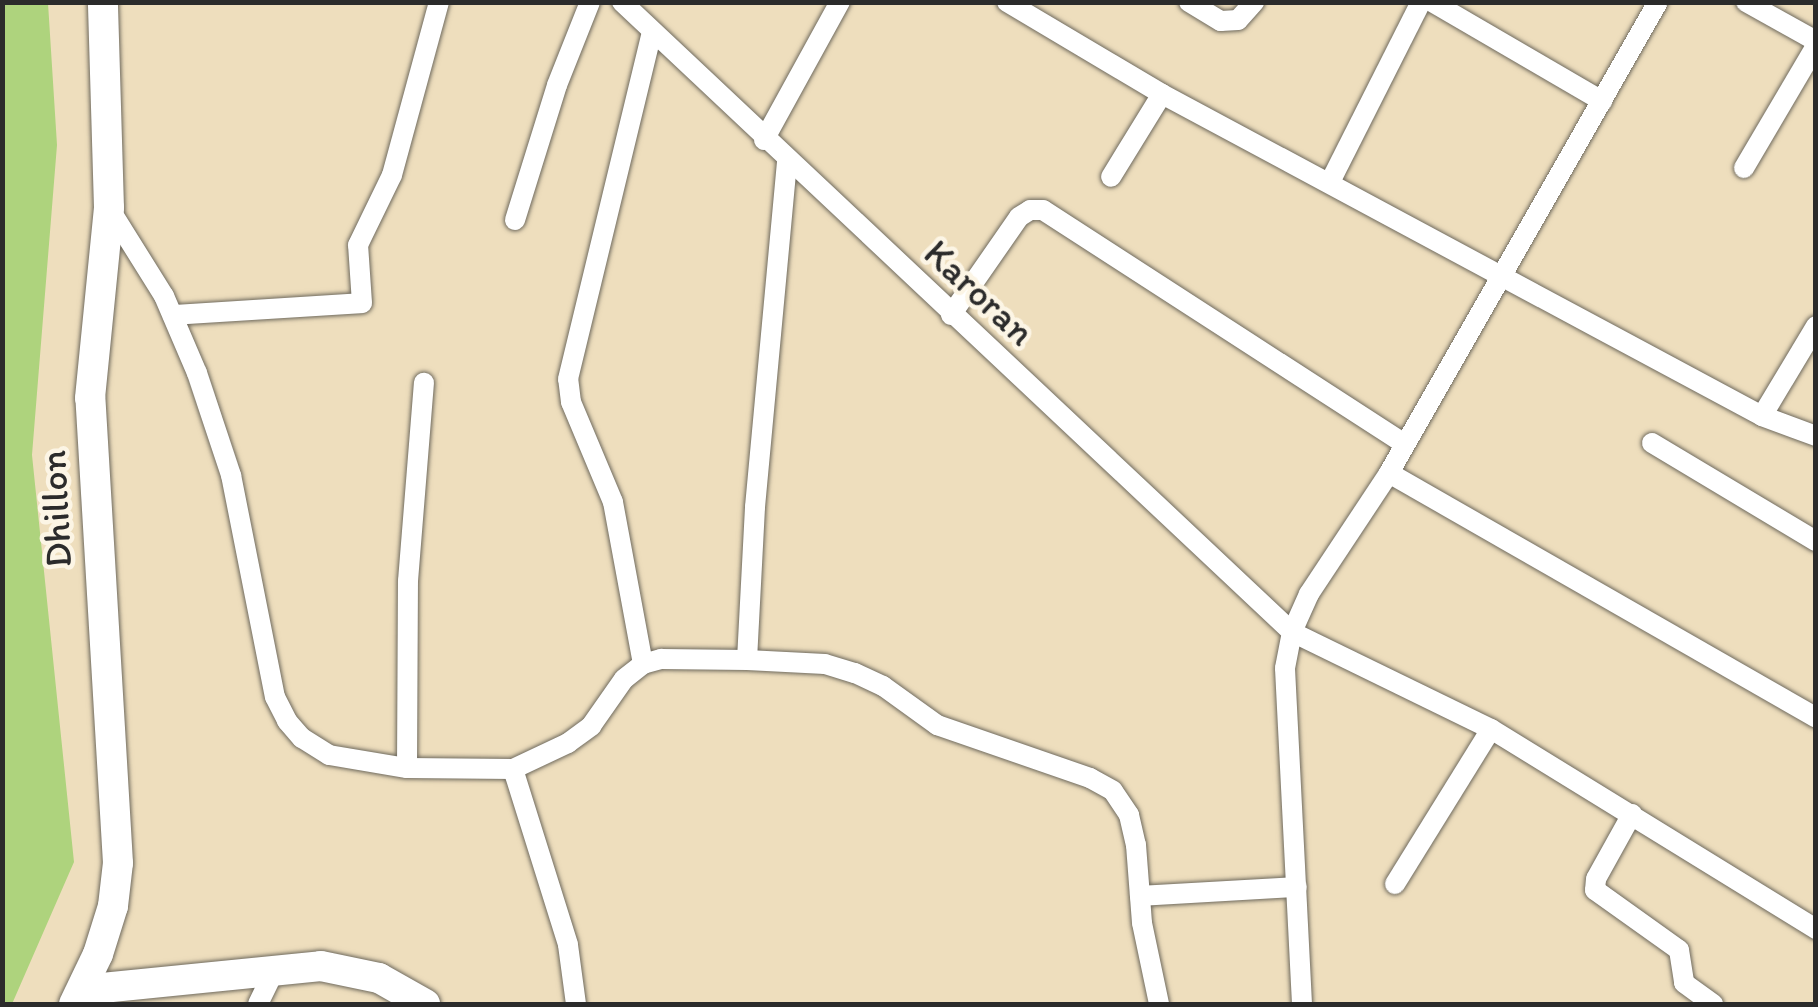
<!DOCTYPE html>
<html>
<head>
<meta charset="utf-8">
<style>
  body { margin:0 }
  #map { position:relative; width:1818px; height:1007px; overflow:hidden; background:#eedebd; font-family:Itim,sans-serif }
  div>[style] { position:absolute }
  .green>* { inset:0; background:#aed37d }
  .roads { filter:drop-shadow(0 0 2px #6f6a5e) drop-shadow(0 0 2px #6f6a5e) }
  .street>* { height:20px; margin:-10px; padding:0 10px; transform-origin:10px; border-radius:10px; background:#fff }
  .secondary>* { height:30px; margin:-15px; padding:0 15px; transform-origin:15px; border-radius:15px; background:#fff }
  span { translate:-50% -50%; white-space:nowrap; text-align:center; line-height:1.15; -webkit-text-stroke:9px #fcf5e5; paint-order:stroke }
  .street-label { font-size:38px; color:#2b2b2b }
  .frame { position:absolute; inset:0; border:5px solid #2b2b2b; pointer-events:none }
</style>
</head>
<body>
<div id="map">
  <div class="green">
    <div style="clip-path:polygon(2px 3px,48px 3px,57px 145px,32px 455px,74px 862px,12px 1004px,2px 1004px)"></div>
  </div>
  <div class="roads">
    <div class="street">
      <div style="left:622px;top:2px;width:920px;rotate:43.24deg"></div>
      <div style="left:1292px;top:632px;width:221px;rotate:26deg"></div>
      <div style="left:1491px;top:729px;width:382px;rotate:31.6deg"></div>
      <div style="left:1007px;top:2px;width:180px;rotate:30.7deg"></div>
      <div style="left:1162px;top:94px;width:97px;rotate:121.6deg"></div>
      <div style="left:1189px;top:2px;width:37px;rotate:31deg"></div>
      <div style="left:1221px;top:21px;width:17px;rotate:-3deg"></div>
      <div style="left:1238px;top:20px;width:24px;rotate:-48deg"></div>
      <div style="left:1432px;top:2px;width:197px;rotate:30.2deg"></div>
      <div style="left:1746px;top:2px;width:80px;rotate:29.1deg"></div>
      <div style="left:1162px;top:94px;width:681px;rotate:28.22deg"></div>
      <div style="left:1762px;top:416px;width:105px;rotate:-59deg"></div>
      <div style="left:764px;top:140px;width:158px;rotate:-61.2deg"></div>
      <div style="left:1744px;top:168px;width:142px;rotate:-59.5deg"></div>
      <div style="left:1330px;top:182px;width:202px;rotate:-63.2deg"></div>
      <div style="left:109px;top:208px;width:104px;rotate:58deg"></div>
      <div style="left:164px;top:296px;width:84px;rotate:66.8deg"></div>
      <div style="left:197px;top:373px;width:108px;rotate:71.6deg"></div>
      <div style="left:231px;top:475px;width:226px;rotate:78.8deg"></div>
      <div style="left:275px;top:697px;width:27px;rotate:63deg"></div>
      <div style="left:287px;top:721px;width:23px;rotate:49deg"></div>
      <div style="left:302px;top:738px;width:32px;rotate:32deg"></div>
      <div style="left:329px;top:755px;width:79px;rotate:9.5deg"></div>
      <div style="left:407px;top:768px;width:106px;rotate:0.5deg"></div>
      <div style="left:513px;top:769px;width:61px;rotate:-25.3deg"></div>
      <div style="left:568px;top:743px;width:29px;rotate:-36deg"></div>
      <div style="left:591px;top:726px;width:57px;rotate:-54.9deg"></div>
      <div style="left:624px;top:679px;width:24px;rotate:-38deg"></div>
      <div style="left:643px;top:664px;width:19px;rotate:-16deg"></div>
      <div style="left:661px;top:659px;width:86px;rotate:0.7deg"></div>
      <div style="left:747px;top:660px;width:78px;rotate:2.9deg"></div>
      <div style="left:825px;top:664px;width:31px;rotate:17deg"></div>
      <div style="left:855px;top:673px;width:31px;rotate:25deg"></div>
      <div style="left:883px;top:686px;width:67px;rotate:35.8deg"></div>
      <div style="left:937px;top:725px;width:162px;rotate:19.1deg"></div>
      <div style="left:1090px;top:778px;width:26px;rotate:29deg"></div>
      <div style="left:1113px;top:791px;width:29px;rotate:56deg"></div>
      <div style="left:1129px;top:815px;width:31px;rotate:77deg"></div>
      <div style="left:1136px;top:845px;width:78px;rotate:85.6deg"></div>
      <div style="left:1142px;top:923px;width:83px;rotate:78.1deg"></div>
      <div style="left:515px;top:220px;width:141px;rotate:-72.7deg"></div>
      <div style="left:557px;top:85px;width:89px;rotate:-68.3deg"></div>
      <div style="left:173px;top:315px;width:189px;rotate:-3.6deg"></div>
      <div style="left:362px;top:303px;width:58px;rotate:-93.9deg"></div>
      <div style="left:358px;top:245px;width:78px;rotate:-64.1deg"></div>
      <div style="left:392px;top:175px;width:179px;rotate:-74.8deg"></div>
      <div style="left:951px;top:315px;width:119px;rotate:-55.2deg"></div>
      <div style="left:1019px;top:217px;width:13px;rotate:-32deg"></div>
      <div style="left:1030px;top:210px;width:13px"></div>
      <div style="left:1043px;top:210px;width:431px;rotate:32.9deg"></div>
      <div style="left:1762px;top:416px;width:58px;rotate:20.3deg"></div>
      <div style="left:1652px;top:443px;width:191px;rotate:30.9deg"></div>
      <div style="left:1389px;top:473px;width:492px;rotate:29.8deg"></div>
      <div style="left:747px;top:660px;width:153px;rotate:-87deg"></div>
      <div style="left:755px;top:507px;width:346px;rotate:-84.7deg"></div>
      <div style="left:643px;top:664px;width:165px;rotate:-100.5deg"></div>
      <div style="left:613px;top:502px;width:108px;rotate:-112.8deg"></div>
      <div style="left:571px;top:402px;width:23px;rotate:-97deg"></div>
      <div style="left:568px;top:379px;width:357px;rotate:-76.4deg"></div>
      <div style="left:407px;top:768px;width:187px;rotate:-89.7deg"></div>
      <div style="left:408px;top:581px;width:199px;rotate:-85.4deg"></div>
      <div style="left:513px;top:769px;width:184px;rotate:72.6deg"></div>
      <div style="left:568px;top:945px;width:60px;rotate:82.3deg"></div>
      <div style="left:1632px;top:814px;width:74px;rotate:119deg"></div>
      <div style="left:1596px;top:879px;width:11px;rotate:95deg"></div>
      <div style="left:1595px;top:890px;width:103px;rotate:35.5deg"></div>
      <div style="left:1679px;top:950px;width:33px;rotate:81deg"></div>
      <div style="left:1684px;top:983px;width:36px;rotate:36deg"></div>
      <div style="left:1395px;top:884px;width:182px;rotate:-58.2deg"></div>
      <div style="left:1140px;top:896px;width:157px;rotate:-3.3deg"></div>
      <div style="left:258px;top:1004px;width:37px;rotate:-64deg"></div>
      <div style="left:1302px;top:1004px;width:336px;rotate:-92.9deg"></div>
      <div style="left:1285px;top:668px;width:37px;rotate:-79deg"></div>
      <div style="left:1292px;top:632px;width:42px;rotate:-65.9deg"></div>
      <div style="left:1309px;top:594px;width:145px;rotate:-56.5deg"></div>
      <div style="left:1389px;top:473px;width:542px;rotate:-60.27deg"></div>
    </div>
    <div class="secondary">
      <div style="left:82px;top:990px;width:240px;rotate:-5.7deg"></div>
      <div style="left:321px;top:966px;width:59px;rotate:11.7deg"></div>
      <div style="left:379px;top:978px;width:53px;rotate:29.5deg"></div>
      <div style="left:74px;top:1004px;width:55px;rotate:-64.4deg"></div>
      <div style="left:98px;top:954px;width:50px;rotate:-72.6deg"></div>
      <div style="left:113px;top:906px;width:43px;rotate:-83.4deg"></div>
      <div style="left:118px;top:863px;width:466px;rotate:-93.4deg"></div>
      <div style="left:90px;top:398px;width:191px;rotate:-84.3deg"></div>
      <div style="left:109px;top:208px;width:206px;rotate:-91.7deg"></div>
    </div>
  </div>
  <div class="street-label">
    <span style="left:979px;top:293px;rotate:43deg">Karoran</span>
    <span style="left:56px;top:509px;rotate:-93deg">Dhillon</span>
  </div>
  <div class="frame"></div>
</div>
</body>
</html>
